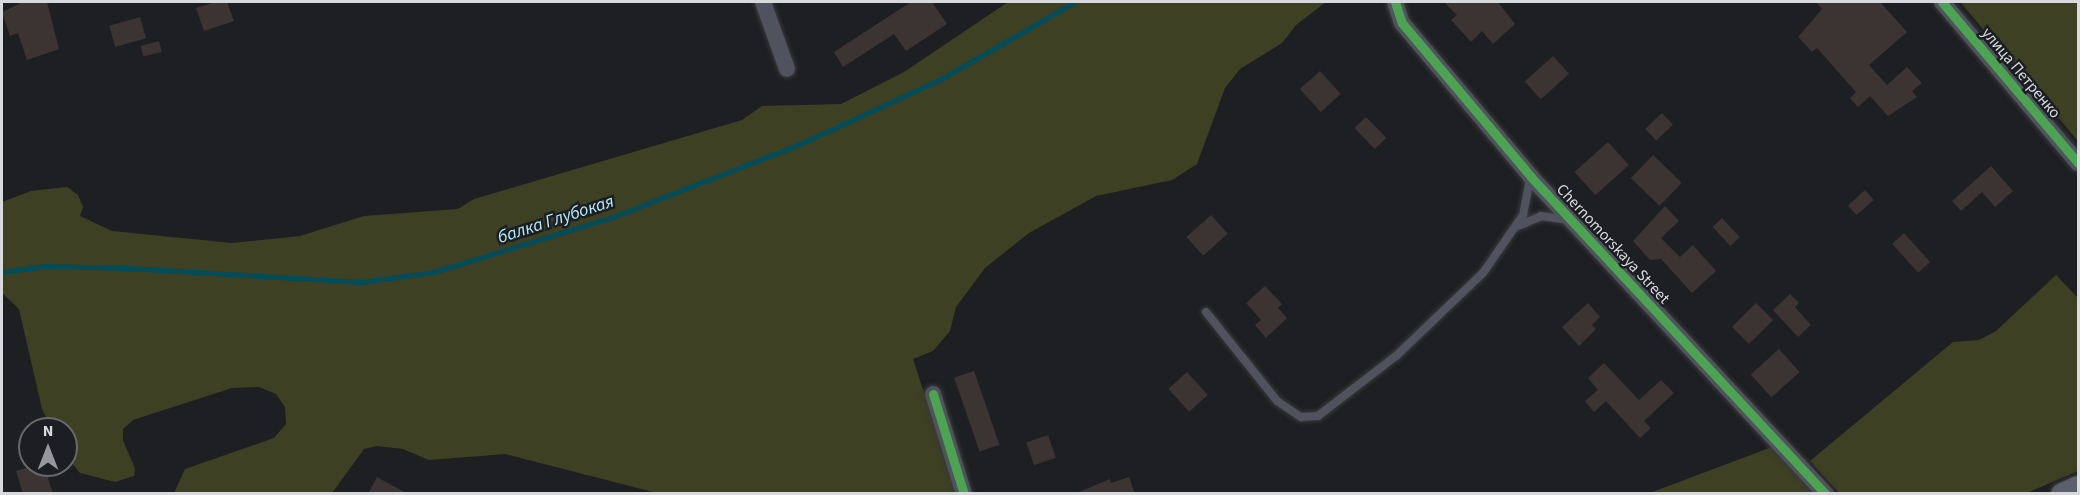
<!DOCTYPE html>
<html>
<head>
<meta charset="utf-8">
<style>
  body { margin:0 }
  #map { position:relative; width:2080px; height:495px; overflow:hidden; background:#1e1f22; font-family:"Source Sans 3",sans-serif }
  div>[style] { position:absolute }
  .green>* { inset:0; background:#3d4022 }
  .stream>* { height:4.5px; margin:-2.25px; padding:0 2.25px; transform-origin:2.25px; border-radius:2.25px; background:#034c59 }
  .building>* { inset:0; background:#3b3433; transform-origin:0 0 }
  .roads { filter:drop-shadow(0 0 2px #39393b) drop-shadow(0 0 2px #39393b) }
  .service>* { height:8px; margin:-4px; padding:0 4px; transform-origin:4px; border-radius:4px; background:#50535e }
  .minor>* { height:16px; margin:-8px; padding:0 8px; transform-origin:8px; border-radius:8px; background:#50535e }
  .secondary>* { height:22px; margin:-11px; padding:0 11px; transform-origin:11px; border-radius:11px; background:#5b5f6c }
  .cycleway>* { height:9px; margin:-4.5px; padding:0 4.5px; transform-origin:4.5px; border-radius:4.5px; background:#4ca352 }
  span { translate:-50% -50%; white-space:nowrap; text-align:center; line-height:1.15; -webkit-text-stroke:5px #1c1e24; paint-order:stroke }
  .street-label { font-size:16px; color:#d7d9dd }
  .water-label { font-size:18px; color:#b3ecf9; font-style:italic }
  .frame { position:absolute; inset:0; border:3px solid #d7d9dd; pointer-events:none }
  .north { position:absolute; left:18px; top:417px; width:60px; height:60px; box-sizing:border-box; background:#1c1e24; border:2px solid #67696e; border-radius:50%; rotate:0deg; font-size:16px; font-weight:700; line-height:24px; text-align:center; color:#d7d9dd }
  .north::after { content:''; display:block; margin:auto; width:21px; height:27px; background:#96989c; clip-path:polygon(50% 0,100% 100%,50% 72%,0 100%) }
</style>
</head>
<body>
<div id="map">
  <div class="green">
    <div style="clip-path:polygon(1008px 2px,1326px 2px,1296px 25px,1282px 43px,1240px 69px,1225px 88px,1197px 164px,1172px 180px,1096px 196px,1029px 233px,985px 268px,956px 307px,950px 331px,933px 351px,913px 359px,957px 493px,657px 493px,505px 454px,429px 460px,403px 449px,377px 446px,364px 449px,332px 493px,174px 493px,185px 469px,274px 438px,286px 424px,285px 407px,276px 394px,259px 387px,232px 388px,133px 420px,123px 429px,123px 440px,135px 469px,134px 476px,115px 482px,80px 473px,66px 456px,66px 429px,52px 429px,42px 409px,19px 309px,2px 293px,2px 202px,31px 191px,67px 187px,78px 195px,83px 207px,80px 216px,112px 231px,232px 243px,300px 236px,364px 216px,458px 209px,474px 199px,742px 120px,762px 106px,841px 104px,904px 72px)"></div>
    <div style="clip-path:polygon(1960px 2px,2078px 2px,2078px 141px)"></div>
    <div style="clip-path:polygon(2056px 275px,2078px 298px,2078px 471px,2027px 493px,1840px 494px,1810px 461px,1953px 342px,1979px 340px,1996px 331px)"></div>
    <div style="clip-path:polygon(1772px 447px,1816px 494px,1647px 494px)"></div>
  </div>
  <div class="stream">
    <div style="left:2px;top:272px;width:44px;rotate:-7.8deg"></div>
    <div style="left:46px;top:266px;width:82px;rotate:1.4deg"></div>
    <div style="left:128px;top:268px;width:234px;rotate:3.4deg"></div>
    <div style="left:362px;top:282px;width:73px;rotate:-7.9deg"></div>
    <div style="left:434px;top:272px;width:187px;rotate:-17.1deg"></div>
    <div style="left:613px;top:217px;width:201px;rotate:-21.3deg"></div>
    <div style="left:800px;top:144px;width:155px;rotate:-24.7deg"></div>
    <div style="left:941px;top:79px;width:155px;rotate:-29.9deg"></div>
  </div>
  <div class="building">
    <div style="clip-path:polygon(23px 2px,47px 2px,59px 49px,27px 60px,18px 33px,10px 36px,2px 12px)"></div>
    <div style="clip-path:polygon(215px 2px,227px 2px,234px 21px,204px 31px,196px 8px)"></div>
    <div style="clip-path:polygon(911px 2px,932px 2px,947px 24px,906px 51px,894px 34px,843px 67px,834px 52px)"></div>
    <div style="clip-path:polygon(1444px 2px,1498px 2px,1515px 24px,1493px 44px,1482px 31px,1471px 42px,1451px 20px,1457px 15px)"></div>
    <div style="clip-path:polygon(1816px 2px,1880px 2px,1907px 32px,1869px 65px,1887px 85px,1907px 67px,1922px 83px,1912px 91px,1917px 97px,1888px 116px,1870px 96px,1858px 107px,1850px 98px,1856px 92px,1817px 48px,1812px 52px,1798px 37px,1822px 9px)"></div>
    <div style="left:140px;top:17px;width:22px;height:32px;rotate:74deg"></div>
    <div style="left:159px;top:41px;width:11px;height:19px;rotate:75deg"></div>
    <div style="left:1553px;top:56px;width:24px;height:38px;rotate:48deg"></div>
    <div style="left:1320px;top:71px;width:31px;height:27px;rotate:48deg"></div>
    <div style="left:1662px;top:113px;width:16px;height:23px;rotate:47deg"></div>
    <div style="left:1366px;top:117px;width:29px;height:16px;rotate:46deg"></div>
    <div style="left:1608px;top:142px;width:31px;height:45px;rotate:48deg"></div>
    <div style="left:1653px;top:155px;width:40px;height:32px;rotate:44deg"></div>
    <div style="clip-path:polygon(1991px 166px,2013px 191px,1995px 207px,1982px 192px,1961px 211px,1952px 201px)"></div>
    <div style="left:1865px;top:190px;width:13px;height:23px;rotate:48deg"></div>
    <div style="clip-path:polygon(1665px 206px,1679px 221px,1661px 238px,1680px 257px,1693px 245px,1716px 271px,1692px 293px,1661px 259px,1650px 260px,1633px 241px)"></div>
    <div style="left:1211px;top:215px;width:25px;height:33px;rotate:48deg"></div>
    <div style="left:1722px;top:218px;width:26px;height:13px;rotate:47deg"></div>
    <div style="left:1904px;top:233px;width:39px;height:16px;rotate:48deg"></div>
    <div style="clip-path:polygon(1265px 286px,1282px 304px,1278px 308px,1287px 318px,1266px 338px,1255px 325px,1261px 320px,1246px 303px)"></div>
    <div style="clip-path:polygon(1790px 294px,1799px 303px,1795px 307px,1811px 325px,1798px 337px,1773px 310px)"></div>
    <div style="clip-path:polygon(1588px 303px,1600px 317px,1592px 325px,1596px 329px,1579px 346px,1562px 327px)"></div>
    <div style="left:1756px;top:303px;width:24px;height:34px;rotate:45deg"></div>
    <div style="left:1779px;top:349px;width:31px;height:38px;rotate:48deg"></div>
    <div style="clip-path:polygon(1604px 363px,1639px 400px,1661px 380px,1674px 393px,1644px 421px,1651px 428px,1640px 438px,1606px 401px,1594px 412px,1585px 401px,1598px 390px,1588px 378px)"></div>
    <div style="left:974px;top:371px;width:78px;height:21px;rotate:71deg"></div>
    <div style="left:1187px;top:372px;width:31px;height:25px;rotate:48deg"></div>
    <div style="left:1048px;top:435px;width:24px;height:23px;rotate:71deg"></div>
    <div style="clip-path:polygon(35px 465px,44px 465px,53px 494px,23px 494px,16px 471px)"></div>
    <div style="clip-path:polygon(377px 477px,408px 494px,368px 494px)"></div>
    <div style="clip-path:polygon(1129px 477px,1135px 494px,1074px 494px,1110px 479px,1111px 483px)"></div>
  </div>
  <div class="roads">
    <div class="service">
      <div style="left:1518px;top:226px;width:25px;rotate:-23deg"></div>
      <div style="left:1541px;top:216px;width:27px;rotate:8deg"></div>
      <div style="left:1206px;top:312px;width:114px;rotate:51.4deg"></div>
      <div style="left:1277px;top:401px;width:29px;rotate:34deg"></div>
      <div style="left:1301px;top:417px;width:17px;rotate:-3deg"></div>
      <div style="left:1318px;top:416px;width:98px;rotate:-37.6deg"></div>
      <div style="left:1396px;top:356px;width:120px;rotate:-43.7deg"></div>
      <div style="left:1483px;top:273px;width:70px;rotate:-55.4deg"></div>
      <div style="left:1523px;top:215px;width:38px;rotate:-79deg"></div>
    </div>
    <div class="minor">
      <div style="left:763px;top:2px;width:71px;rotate:70.3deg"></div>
      <div style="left:1395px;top:2px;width:22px;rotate:72deg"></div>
      <div style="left:1402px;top:23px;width:201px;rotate:50deg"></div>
      <div style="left:1531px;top:177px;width:433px;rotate:47.1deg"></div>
      <div style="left:1942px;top:2px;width:211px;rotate:49.8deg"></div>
      <div style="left:933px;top:394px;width:105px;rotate:72.8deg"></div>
    </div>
    <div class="secondary">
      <div style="left:2062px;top:494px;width:17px;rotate:-24deg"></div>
    </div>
  </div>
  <div class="cycleway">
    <div style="left:1395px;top:2px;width:22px;rotate:72deg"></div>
    <div style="left:1402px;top:23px;width:201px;rotate:50deg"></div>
    <div style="left:1531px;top:177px;width:433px;rotate:47.1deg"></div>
    <div style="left:1942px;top:2px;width:211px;rotate:49.8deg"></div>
    <div style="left:933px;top:394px;width:105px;rotate:72.8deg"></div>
  </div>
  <div class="street-label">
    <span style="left:2021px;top:73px;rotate:50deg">улица Петренко</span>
    <span style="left:1613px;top:244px;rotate:47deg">Chernomorskaya Street</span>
  </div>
  <div class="water-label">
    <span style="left:556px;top:220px;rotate:-18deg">балка Глубокая</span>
  </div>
  <div class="frame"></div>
  <div class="north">N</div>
</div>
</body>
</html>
